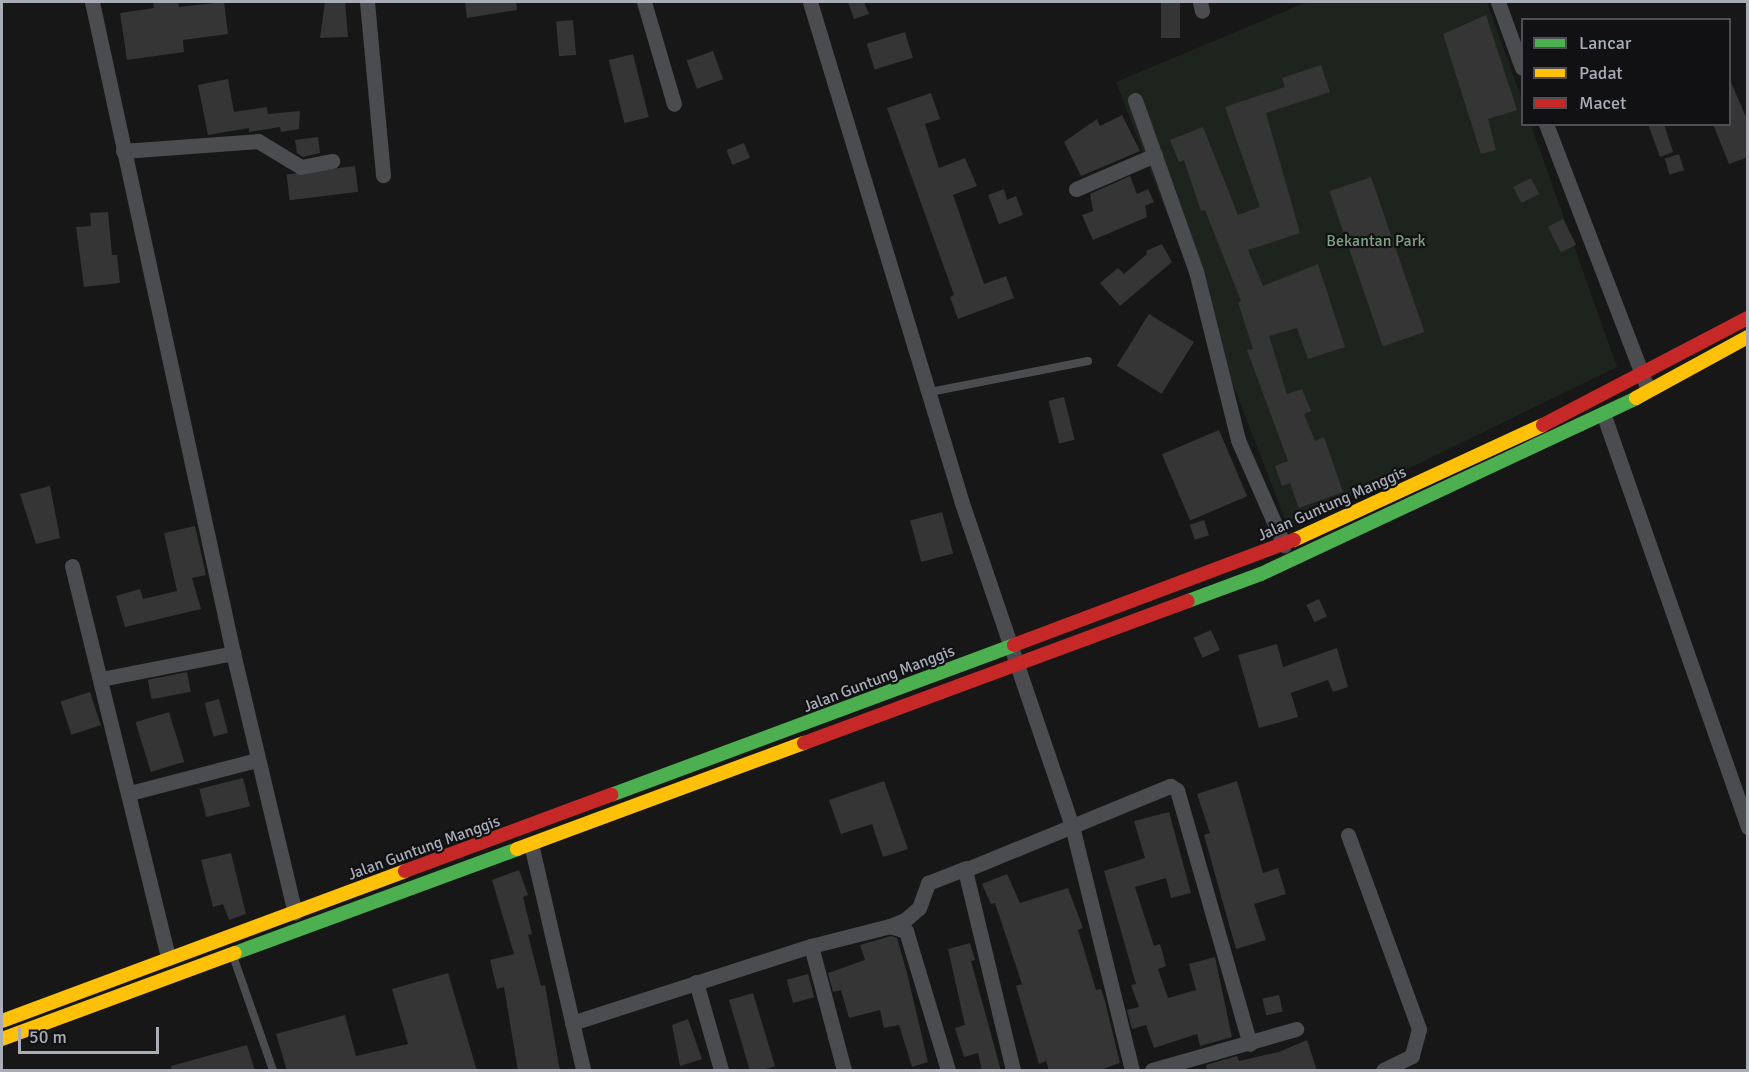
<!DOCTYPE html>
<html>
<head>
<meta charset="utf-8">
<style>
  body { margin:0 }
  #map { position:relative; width:1749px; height:1072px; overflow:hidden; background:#171717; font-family:Signika,sans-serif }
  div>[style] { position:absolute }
  .green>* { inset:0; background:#1d241e }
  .building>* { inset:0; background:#353536; transform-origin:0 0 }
  .lane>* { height:8px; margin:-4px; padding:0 4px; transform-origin:4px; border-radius:4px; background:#4b4c50 }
  .street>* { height:15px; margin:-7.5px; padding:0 7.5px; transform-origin:7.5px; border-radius:7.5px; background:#4b4c50 }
  .fast>* { height:14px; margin:-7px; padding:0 7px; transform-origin:7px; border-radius:7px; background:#4caf50 }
  .slow>* { height:14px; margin:-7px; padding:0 7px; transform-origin:7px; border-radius:7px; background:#ffc107 }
  .jam>* { height:14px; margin:-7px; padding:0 7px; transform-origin:7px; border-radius:7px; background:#c62828 }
  span { translate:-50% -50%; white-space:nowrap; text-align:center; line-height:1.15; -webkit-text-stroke:4.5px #111113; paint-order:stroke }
  .park-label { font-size:16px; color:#7fa381 }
  .street-label { font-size:16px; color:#a8adb8 }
  .frame { position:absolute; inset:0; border:3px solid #a8adb8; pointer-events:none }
  .legend { position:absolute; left:1521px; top:18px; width:210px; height:108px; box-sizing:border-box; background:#111113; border:2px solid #4d4f55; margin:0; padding:8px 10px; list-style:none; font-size:18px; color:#a8adb8 }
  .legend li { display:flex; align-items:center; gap:12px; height:30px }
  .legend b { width:30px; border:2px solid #4d4f55 }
  .scale { position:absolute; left:18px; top:1027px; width:141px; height:27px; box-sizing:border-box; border:3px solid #a8adb8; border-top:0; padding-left:8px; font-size:18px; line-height:21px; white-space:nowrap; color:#a8adb8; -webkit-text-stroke:4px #111113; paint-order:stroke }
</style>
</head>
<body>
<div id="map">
  <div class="green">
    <div style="clip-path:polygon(1307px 2px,1487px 2px,1522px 100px,1522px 124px,1531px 125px,1617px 367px,1288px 527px,1116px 82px)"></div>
  </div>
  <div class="building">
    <div style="clip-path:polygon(153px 2px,178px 2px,179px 7px,224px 2px,228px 34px,183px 40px,184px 52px,127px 60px,120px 13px,154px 8px)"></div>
    <div style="clip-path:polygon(325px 2px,345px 2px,348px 37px,320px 38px)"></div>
    <div style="clip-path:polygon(465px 2px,516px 2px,517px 10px,467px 18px)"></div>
    <div style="clip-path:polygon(848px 2px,864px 2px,869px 14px,854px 19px)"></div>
    <div style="left:1161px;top:2px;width:19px;height:36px"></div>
    <div style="clip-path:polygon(1486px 15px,1517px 110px,1488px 119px,1496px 150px,1481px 154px,1443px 34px)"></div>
    <div style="left:573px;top:20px;width:35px;height:17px;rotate:85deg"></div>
    <div style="left:905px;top:32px;width:27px;height:40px;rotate:73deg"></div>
    <div style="left:713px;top:51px;width:30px;height:28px;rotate:70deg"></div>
    <div style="left:633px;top:54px;width:65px;height:25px;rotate:76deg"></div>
    <div style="clip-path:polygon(1321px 65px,1330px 92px,1266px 113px,1300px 233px,1248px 250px,1263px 286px,1318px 264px,1345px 347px,1308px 359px,1297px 328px,1269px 336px,1287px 394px,1302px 389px,1311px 411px,1304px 414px,1315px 441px,1324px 437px,1343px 492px,1299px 508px,1290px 483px,1282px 486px,1275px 466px,1288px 461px,1247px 350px,1253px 349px,1238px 302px,1241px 301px,1205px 210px,1201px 211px,1184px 160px,1179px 162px,1170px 140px,1203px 127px,1238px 215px,1260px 207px,1225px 107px,1285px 87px,1282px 78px)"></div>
    <div style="clip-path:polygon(228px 79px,234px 112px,267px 107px,268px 114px,300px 111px,299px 129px,281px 132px,280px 127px,249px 132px,249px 128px,208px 135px,198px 85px)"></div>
    <div style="clip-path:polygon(1730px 80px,1748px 122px,1748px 157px,1729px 164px,1713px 124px,1730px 124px)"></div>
    <div style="clip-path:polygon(931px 93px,940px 119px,925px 124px,939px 168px,965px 158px,977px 186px,953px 195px,984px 284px,1006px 276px,1014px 298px,958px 319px,950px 297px,954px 295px,887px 108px)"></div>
    <div style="clip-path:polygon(1122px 115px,1140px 151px,1081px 176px,1064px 142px,1097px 119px,1100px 126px)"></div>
    <div style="clip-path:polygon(1648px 124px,1664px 124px,1673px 152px,1660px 157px)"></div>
    <div style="clip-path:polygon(318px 137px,320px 153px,303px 157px,297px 153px,295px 140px)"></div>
    <div style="left:744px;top:143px;width:16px;height:19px;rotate:68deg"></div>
    <div style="left:1679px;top:154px;width:17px;height:15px;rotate:73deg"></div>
    <div style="left:355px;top:166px;width:26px;height:69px;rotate:83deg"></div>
    <div style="clip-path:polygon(1130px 176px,1137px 194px,1148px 189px,1154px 202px,1145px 206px,1147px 217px,1093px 240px,1082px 215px,1093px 211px,1090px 194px)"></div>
    <div style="left:1371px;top:177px;width:164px;height:44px;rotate:71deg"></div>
    <div style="left:1531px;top:178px;width:18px;height:20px;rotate:63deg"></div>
    <div style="clip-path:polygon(1004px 189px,1007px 200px,1016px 196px,1023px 215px,999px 224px,988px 195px)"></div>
    <div style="clip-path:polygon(108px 212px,112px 255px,117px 255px,120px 283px,84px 287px,76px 227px,91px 226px,90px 213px)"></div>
    <div style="left:1563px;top:219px;width:29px;height:17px;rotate:63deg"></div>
    <div style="clip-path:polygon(1162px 244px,1172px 262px,1120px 306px,1100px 283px,1118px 268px,1124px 274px,1147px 254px,1146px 251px)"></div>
    <div style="left:1149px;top:314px;width:53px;height:61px;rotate:32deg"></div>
    <div style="left:1064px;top:397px;width:44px;height:16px;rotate:76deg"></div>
    <div style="left:1219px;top:430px;width:72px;height:62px;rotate:67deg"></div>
    <div style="clip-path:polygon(50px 486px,60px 538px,36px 544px,20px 494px)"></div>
    <div style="left:942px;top:512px;width:43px;height:33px;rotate:75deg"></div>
    <div style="left:1204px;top:520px;width:16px;height:15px;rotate:72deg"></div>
    <div style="clip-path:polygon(195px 526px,206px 575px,192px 578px,201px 609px,125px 627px,116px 596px,140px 589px,143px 599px,177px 591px,164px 533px)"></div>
    <div style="left:1319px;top:599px;width:19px;height:14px;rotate:65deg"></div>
    <div style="left:1211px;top:630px;width:22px;height:19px;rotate:66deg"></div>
    <div style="clip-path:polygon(1277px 644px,1283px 667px,1337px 648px,1348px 687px,1333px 692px,1328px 680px,1291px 693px,1298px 717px,1259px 728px,1238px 655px)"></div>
    <div style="left:187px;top:672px;width:20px;height:40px;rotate:79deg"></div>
    <div style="left:90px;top:692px;width:35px;height:31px;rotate:72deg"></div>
    <div style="left:219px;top:699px;width:35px;height:15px;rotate:75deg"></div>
    <div style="left:169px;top:712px;width:52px;height:35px;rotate:73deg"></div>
    <div style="left:243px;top:778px;width:29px;height:45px;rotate:76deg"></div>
    <div style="clip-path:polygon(884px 781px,908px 849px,883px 857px,872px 824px,841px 834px,829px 800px)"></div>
    <div style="clip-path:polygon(1237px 781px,1263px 873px,1278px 868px,1286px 894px,1254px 904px,1266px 940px,1236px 949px,1204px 835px,1210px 833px,1197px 794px)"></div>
    <div style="clip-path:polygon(1169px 812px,1191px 893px,1171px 898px,1166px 878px,1135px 887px,1154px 946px,1160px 944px,1166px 966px,1158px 969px,1168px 998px,1196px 990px,1189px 964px,1215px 957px,1232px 1037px,1200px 1046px,1197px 1034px,1154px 1048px,1146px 1025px,1132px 1029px,1127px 1010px,1139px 1007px,1131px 985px,1136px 984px,1104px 871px,1145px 858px,1134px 821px)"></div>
    <div style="clip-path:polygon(231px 853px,246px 914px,229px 920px,223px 904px,213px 907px,201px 860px)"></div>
    <div style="clip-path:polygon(519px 870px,528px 895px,523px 897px,532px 934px,528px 935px,541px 986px,545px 985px,560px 1071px,518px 1071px,504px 987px,497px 989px,490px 960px,514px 954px,492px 880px)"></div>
    <div style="clip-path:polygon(1007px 874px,1020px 903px,1068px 888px,1083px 928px,1078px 930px,1096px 990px,1101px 989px,1105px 1001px,1120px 1063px,1097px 1071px,1049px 1071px,1046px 1061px,1039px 1064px,1016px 986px,1022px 984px,995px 903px,991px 904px,982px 884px)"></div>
    <div style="clip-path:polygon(891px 936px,897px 938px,907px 973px,928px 1062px,912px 1067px,899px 1025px,884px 1028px,880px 1010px,849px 1018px,841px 990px,833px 992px,828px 973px,865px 960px,860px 945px)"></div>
    <div style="clip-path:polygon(970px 943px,975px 960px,971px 961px,1001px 1071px,982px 1071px,978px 1053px,964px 1057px,955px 1028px,965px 1025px,948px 949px)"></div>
    <div style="clip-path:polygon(448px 973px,477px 1071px,287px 1071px,276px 1034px,345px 1015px,356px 1056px,408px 1044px,392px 989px)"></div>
    <div style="left:808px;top:974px;width:24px;height:22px;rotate:75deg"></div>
    <div style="clip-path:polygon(753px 993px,775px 1066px,760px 1071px,750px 1071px,729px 1000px)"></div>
    <div style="left:1279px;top:995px;width:17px;height:17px;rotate:77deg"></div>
    <div style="clip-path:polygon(688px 1019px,702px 1059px,680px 1066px,672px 1025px)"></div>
    <div style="clip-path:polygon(1307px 1040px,1317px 1071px,1207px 1071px,1206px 1065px,1237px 1056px,1239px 1061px,1279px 1052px)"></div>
    <div style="clip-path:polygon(247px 1045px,255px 1071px,172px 1071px,171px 1066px)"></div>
  </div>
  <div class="lane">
    <div style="left:930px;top:392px;width:161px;rotate:-11.1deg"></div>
    <div style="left:233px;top:956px;width:121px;rotate:70.7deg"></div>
  </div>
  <div class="street">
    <div style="left:92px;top:2px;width:666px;rotate:77.78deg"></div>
    <div style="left:233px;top:653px;width:267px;rotate:76.6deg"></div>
    <div style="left:367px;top:2px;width:174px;rotate:84.7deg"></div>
    <div style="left:644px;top:2px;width:106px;rotate:73.6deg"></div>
    <div style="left:810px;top:2px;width:524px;rotate:73.12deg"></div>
    <div style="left:962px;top:503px;width:341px;rotate:71.2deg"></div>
    <div style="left:1072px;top:826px;width:251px;rotate:76.2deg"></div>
    <div style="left:1200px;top:2px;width:9px;rotate:77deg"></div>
    <div style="left:1498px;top:2px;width:70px;rotate:70deg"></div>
    <div style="left:1135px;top:100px;width:182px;rotate:70.4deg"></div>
    <div style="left:1196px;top:271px;width:174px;rotate:76deg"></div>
    <div style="left:1238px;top:440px;width:115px;rotate:66.3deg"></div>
    <div style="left:1546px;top:124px;width:280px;rotate:69deg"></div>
    <div style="left:123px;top:151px;width:135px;rotate:-4.2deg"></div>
    <div style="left:258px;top:141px;width:50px;rotate:31.2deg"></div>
    <div style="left:301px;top:167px;width:32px;rotate:-11deg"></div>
    <div style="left:1076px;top:189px;width:86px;rotate:-23.3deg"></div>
    <div style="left:1604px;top:416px;width:436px;rotate:70.7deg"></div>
    <div style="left:72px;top:566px;width:404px;rotate:76.2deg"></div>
    <div style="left:101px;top:679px;width:135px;rotate:-11.1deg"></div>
    <div style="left:130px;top:793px;width:131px;rotate:-14.6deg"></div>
    <div style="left:1348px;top:835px;width:207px;rotate:69.9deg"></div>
    <div style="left:1419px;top:1029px;width:28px;rotate:105deg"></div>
    <div style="left:1412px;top:1056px;width:32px;rotate:154deg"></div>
    <div style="left:531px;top:844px;width:232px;rotate:77deg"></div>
    <div style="left:890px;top:926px;width:16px;rotate:-22deg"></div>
    <div style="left:905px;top:920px;width:18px;rotate:-41deg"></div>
    <div style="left:919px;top:908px;width:27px;rotate:-70deg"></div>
    <div style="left:928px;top:883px;width:41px;rotate:-21.5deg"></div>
    <div style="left:811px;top:946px;width:128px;rotate:75.1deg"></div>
    <div style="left:696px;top:982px;width:91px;rotate:74.1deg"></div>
    <div style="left:572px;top:1023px;width:251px;rotate:-17.9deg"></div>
    <div style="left:811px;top:946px;width:81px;rotate:-14.2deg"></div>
    <div style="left:890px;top:926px;width:17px;rotate:17deg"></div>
    <div style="left:906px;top:931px;width:145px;rotate:73.2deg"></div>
    <div style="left:1013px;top:1070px;width:206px;rotate:-103.5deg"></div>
    <div style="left:965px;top:870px;width:222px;rotate:-22.3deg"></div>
    <div style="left:1170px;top:786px;width:8px;rotate:30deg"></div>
    <div style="left:1177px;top:790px;width:264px;rotate:74deg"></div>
    <div style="left:1152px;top:1070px;width:150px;rotate:-15.9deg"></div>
  </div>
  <div class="fast">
    <div style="left:1188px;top:601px;width:78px;rotate:-20.3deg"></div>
    <div style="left:1261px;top:574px;width:414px;rotate:-25.1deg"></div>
    <div style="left:611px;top:795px;width:430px;rotate:-20.4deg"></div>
    <div style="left:235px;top:953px;width:301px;rotate:-20.2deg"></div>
  </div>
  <div class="slow">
    <div style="left:1636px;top:398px;width:128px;rotate:-28.6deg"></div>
    <div style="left:1294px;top:540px;width:274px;rotate:-24.8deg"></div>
    <div style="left:517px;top:849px;width:306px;rotate:-20.3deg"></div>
    <div style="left:2px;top:1021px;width:430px;rotate:-20.4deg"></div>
    <div style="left:2px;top:1039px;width:248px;rotate:-20.3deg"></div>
  </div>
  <div class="jam">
    <div style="left:1543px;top:425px;width:231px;rotate:-27.6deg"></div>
    <div style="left:1014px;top:645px;width:299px;rotate:-20.6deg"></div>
    <div style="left:804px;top:743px;width:409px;rotate:-20.3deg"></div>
    <div style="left:405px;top:871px;width:220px;rotate:-20.3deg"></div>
  </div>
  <div class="park-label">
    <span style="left:1376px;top:241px">Bekantan Park</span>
  </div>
  <div class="street-label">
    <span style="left:1332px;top:504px;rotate:-24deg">Jalan Guntung Manggis</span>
    <span style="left:879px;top:679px;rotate:-21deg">Jalan Guntung Manggis</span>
    <span style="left:424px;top:848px;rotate:-20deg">Jalan Guntung Manggis</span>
  </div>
  <div class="frame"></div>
  <ul class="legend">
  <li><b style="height:8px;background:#4caf50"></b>Lancar</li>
  <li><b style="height:8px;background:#ffc107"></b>Padat</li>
  <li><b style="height:8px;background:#c62828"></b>Macet</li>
  </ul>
  <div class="scale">50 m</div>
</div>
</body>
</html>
